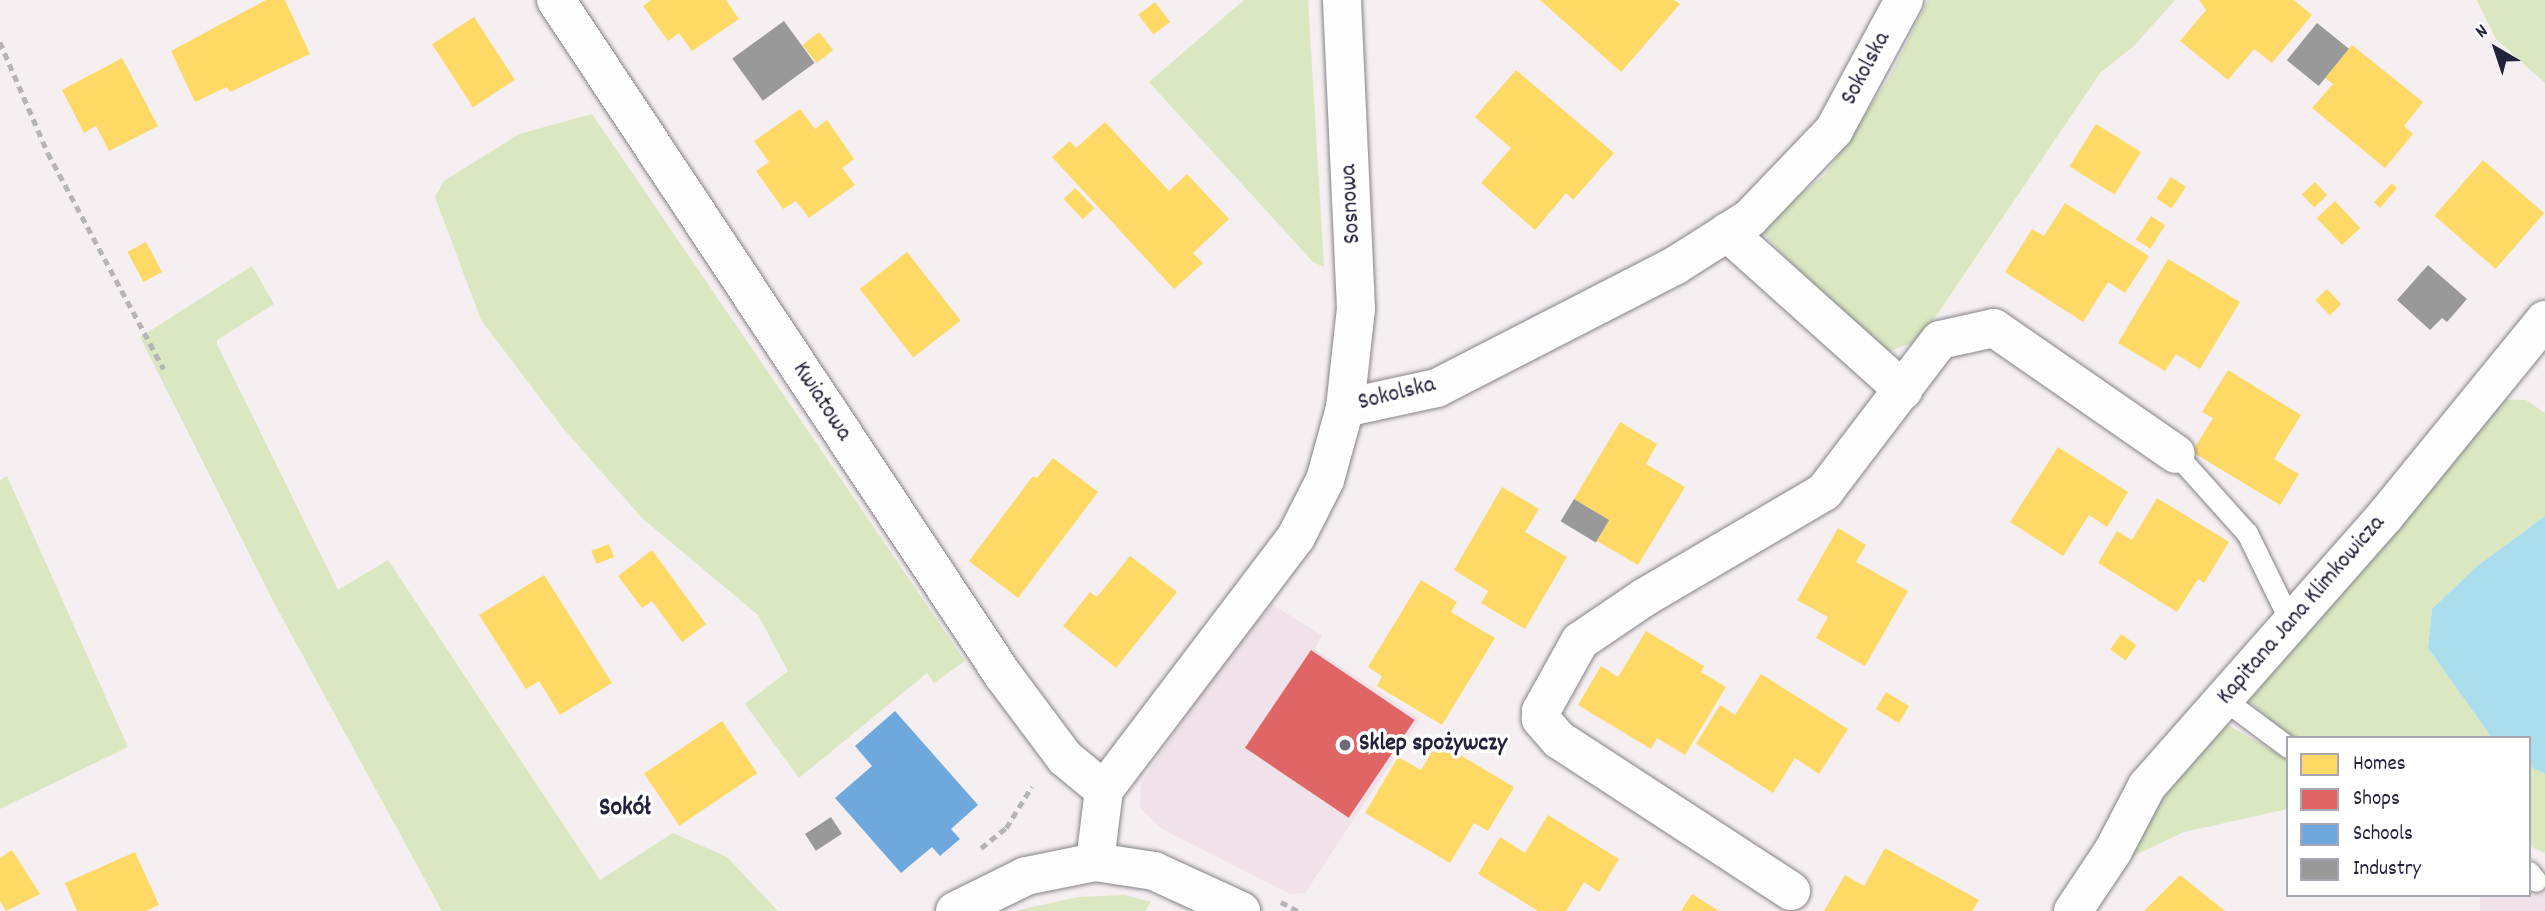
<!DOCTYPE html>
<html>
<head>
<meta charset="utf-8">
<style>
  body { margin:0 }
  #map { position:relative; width:2545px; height:911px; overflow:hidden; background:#f5eff2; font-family:Dekko,sans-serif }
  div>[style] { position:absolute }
  .built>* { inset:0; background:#f1e2ea }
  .green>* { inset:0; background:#dae7c0 }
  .water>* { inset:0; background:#abdeed }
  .homes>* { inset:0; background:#ffd966; transform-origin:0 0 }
  .shops>* { inset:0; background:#e06666; transform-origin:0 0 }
  .schools>* { inset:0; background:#6fa8dc }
  .industry>* { inset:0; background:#999; transform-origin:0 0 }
  .path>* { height:4.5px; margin-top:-2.25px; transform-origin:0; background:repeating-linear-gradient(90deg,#b5b4b8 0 7px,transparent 0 12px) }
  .roads { filter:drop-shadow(0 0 2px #858389) drop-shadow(0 0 2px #858389) }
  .service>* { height:21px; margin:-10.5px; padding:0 10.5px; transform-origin:10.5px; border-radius:10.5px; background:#fefdfd }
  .minor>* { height:38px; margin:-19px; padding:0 19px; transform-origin:19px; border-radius:19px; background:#fefdfd }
  .secondary>* { height:38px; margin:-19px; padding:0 19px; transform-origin:19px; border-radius:19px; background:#fefdfd }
  .dots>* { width:19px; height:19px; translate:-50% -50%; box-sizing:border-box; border:4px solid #fff; border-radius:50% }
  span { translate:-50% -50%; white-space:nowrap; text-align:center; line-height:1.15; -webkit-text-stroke:7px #fff; paint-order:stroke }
  .street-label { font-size:24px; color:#22223b }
  .poi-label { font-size:24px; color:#22223b; font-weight:700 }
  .left { translate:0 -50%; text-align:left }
  .neighbourhood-label { font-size:26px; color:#22223b; font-weight:700 }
  .legend { position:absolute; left:2286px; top:736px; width:245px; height:161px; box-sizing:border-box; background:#fff; border:2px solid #a7a7b1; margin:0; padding:9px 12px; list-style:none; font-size:21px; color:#22223b }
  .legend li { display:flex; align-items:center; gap:14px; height:35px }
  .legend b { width:35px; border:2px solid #a7a7b1 }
  .north { position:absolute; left:2461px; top:14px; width:70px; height:70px; -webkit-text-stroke:5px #fff; paint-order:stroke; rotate:321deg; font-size:19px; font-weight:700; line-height:28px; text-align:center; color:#22223b }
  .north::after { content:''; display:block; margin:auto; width:24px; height:32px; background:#22223b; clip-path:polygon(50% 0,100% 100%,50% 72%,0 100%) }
</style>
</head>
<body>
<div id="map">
  <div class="built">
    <div style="clip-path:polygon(1272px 604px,1322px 636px,1315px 649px,1420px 719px,1305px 893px,1290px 894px,1162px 829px,1140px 808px,1141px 783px,1213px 676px)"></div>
    <div style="clip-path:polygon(2545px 876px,2545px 911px,2480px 911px,2480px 895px,2529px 895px,2529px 878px)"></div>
  </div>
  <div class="green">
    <div style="clip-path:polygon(1244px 0,1308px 0,1324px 267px,1313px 262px,1149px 82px)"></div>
    <div style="clip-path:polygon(1928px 0,2175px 0,2134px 46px,2100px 73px,1920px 340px,1887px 352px,1871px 350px,1758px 227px,1825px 175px,1889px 78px)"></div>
    <div style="clip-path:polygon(2477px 0,2545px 0,2545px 83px,2496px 39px)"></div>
    <div style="clip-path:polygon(592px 114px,965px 661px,934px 683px,927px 673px,799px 778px,745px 704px,788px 671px,758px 615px,642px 518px,562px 427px,481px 320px,435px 197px,444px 181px,519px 134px)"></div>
    <div style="clip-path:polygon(252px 266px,274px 304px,217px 340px,217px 344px,338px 590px,388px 560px,600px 880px,673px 833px,727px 857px,778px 911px,442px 911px,272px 599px,140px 337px)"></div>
    <div style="clip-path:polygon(2501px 399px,2526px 400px,2545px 413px,2545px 516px,2476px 567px,2432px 609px,2428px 648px,2492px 738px,2288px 738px,2249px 701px,2258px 673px)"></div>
    <div style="clip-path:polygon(7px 476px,128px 747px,0 809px,0 480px)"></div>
    <div style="clip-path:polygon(2217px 719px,2288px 759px,2288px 809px,2184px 832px,2125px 860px,2132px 822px)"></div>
    <div style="clip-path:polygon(2529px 766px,2545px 774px,2545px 853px,2529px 846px)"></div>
    <div style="clip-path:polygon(1125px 895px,1151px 902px,1145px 911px,1015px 911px,1078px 897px)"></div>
  </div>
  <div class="water">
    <div style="clip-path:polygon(2545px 516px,2545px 774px,2529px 766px,2529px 738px,2492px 738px,2428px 648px,2432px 609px,2476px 567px)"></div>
  </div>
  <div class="homes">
    <div style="clip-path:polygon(266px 0,285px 0,310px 54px,230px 92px,227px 87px,195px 102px,171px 51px)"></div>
    <div style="clip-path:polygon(651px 0,726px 0,739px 19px,692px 51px,679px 33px,668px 41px,643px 6px)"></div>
    <div style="clip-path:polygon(1540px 0,1674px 0,1680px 4px,1621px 72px)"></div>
    <div style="clip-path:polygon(2199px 0,2294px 0,2312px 15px,2272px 63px,2254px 49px,2228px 80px,2180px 41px,2206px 10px)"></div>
    <div style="left:1155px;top:2px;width:25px;height:21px;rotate:53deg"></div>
    <div style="left:474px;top:17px;width:75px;height:50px;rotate:57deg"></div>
    <div style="left:819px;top:32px;width:23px;height:21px;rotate:52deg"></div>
    <div style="clip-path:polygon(2352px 45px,2423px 102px,2404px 126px,2413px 134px,2385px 168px,2312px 108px,2333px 84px,2325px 78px)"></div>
    <div style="clip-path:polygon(122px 58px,158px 126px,109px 151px,96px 126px,84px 133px,62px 90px)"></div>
    <div style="clip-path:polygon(1516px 70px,1614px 153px,1573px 200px,1566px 193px,1535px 230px,1481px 183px,1511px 148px,1475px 117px)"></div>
    <div style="clip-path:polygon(800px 109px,815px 129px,827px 120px,854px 159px,842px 168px,855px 185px,809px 218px,796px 201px,783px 209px,756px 171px,769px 162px,754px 141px)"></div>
    <div style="clip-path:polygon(1105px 122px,1169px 191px,1187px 174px,1229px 219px,1193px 253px,1203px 263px,1174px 289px,1052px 157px,1070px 141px,1076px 148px)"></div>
    <div style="left:2096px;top:124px;width:53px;height:50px;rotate:32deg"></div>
    <div style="left:2483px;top:160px;width:81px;height:74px;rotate:41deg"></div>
    <div style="left:2171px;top:177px;width:18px;height:26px;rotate:34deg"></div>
    <div style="left:2315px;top:182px;width:18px;height:18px;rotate:47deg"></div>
    <div style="clip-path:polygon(2392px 183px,2397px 188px,2380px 208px,2374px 202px)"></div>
    <div style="left:1075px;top:188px;width:28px;height:16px;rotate:46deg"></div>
    <div style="left:2335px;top:201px;width:37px;height:25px;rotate:47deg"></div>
    <div style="clip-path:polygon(2065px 203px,2149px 256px,2125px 293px,2108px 282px,2083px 322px,2005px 272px,2032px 229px,2044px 236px)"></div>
    <div style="left:2151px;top:216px;width:17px;height:28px;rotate:33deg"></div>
    <div style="left:146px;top:242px;width:34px;height:21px;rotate:62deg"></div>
    <div style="left:907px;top:252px;width:87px;height:60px;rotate:52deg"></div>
    <div style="clip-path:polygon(2168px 259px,2240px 302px,2200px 369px,2176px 354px,2165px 371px,2118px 343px)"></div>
    <div style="left:2327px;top:289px;width:21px;height:16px;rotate:47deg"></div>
    <div style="clip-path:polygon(2228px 370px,2301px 415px,2274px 459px,2299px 474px,2280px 505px,2192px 452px,2213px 418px,2202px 412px)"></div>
    <div style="clip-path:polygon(1620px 422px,1657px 444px,1646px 464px,1685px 487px,1638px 565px,1597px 541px,1609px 520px,1574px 499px)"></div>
    <div style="clip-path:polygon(2058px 447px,2128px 492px,2107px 527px,2089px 515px,2063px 556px,2010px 522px)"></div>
    <div style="clip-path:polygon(1053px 458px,1098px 492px,1018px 598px,969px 561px,1033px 476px,1037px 478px)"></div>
    <div style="clip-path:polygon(1502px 487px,1539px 509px,1525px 532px,1567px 557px,1525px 629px,1481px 603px,1488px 591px,1454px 570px)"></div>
    <div style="clip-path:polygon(2157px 498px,2229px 542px,2204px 583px,2198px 579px,2177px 612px,2098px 563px,2117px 531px,2132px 540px)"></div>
    <div style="clip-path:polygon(1838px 528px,1866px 545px,1856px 562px,1908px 591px,1865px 666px,1816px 638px,1828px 617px,1797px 600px)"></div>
    <div style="left:609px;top:544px;width:14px;height:19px;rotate:69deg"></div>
    <div style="clip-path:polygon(652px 550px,706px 624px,682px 642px,652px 601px,642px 608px,618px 576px)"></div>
    <div style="clip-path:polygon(1130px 556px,1177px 592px,1116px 668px,1063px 626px,1090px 592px,1097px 597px)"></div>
    <div style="clip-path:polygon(544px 575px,612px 683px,560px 715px,539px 681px,526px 689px,479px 615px)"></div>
    <div style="clip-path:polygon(1421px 580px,1457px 602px,1451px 612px,1495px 638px,1442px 725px,1377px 686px,1382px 676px,1368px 667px)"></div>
    <div style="clip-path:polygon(1646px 631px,1704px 666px,1701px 672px,1726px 687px,1685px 755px,1657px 738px,1651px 749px,1578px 705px,1601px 666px,1618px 677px)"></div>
    <div style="left:2121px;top:634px;width:19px;height:19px;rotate:35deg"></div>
    <div style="clip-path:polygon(1761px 674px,1848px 729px,1819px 774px,1795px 758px,1773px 793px,1696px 744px,1720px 705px,1735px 715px)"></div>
    <div style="left:1886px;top:692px;width:27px;height:20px;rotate:31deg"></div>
    <div style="left:722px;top:721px;width:63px;height:94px;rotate:56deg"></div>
    <div style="clip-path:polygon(1438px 742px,1514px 787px,1488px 831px,1474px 823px,1450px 863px,1365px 813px,1398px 757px,1421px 770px)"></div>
    <div style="clip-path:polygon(1548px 815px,1619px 859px,1599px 892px,1584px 882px,1566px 911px,1538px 911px,1478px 874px,1500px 837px,1525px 853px)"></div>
    <div style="clip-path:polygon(1885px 848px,1979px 900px,1972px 911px,1824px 911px,1845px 875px,1864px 886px)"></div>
    <div style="clip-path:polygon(12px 850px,40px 894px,6px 911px,0 901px,0 858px)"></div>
    <div style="clip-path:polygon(135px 852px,159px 905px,146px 911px,77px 911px,65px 883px)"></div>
    <div style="clip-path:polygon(2180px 875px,2225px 911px,2144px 911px)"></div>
    <div style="clip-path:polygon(1692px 894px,1719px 911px,1681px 911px)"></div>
  </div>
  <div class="shops">
    <div style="left:1311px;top:650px;width:125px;height:118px;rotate:34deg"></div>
  </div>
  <div class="schools">
    <div style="clip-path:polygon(895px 711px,978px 805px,951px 829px,960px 839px,940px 856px,932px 847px,901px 873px,835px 798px,872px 766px,855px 746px)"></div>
  </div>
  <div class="industry">
    <div style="left:784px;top:21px;width:52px;height:64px;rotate:54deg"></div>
    <div style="left:2317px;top:23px;width:41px;height:48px;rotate:39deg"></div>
    <div style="clip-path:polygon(2428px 265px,2467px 299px,2447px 322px,2442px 318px,2430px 330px,2397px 300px)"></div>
    <div style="left:1574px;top:499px;width:41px;height:26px;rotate:31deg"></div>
    <div style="left:831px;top:817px;width:20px;height:31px;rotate:57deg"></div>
  </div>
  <div class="path">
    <div style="left:0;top:42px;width:121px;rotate:66.6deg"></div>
    <div style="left:48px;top:153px;width:245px;rotate:61.8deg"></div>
    <div style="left:981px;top:848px;width:32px;rotate:-39deg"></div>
    <div style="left:1006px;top:828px;width:49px;rotate:-58.2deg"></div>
    <div style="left:1281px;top:902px;width:19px;rotate:28deg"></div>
  </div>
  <div class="roads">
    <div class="service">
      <div style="left:2176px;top:454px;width:106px;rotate:48.1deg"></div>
      <div style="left:2247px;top:533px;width:102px;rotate:63.9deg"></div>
      <div style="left:2225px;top:700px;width:79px;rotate:36.7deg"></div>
      <div style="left:2529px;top:872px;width:11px;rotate:52deg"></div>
    </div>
    <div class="minor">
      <div style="left:556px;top:0;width:810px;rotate:56.49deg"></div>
      <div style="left:1003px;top:675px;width:104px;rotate:53.2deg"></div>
      <div style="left:1065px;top:758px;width:50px;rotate:39.4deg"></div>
      <div style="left:1727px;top:232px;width:237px;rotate:41.9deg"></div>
      <div style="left:1345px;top:408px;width:94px;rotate:-12.3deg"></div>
      <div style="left:1437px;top:388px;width:269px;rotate:-27.2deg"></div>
      <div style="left:1676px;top:265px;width:88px;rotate:-32.4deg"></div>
      <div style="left:1750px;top:218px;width:122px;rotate:-46.3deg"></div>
      <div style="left:1834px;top:130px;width:148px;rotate:-61.7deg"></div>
      <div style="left:1095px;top:862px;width:73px;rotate:-82.9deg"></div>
      <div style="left:1104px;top:790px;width:318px;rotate:-52.8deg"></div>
      <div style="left:1296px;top:537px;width:64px;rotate:-63deg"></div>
      <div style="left:1325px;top:480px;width:75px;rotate:-74.5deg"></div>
      <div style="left:1345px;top:408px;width:100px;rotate:-83.7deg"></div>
      <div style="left:1356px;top:309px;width:309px;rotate:-92.6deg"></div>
      <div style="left:1791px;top:891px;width:277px;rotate:-146.9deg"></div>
      <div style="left:1559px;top:740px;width:28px;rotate:-131deg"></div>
      <div style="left:1541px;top:719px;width:8px;rotate:-90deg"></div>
      <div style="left:1541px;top:711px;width:80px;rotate:-60.9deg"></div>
      <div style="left:1580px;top:641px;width:78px;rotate:-34.1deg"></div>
      <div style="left:1645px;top:597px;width:208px;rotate:-30.4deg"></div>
      <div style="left:1824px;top:492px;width:191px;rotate:-52.7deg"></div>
      <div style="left:1940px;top:340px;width:55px;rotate:-12.5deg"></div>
      <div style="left:1994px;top:328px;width:221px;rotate:34.7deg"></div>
      <div style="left:2073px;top:911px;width:72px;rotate:-56.3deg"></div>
      <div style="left:2113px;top:851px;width:73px;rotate:-62.4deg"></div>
      <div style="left:2147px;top:786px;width:360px;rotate:-48.6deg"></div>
      <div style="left:2385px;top:516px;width:253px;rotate:-50.8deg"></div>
    </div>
    <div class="secondary">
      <div style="left:955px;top:911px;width:79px;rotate:-26.2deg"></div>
      <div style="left:1026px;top:876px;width:70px;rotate:-11.5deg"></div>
      <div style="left:1095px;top:862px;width:60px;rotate:8.7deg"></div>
      <div style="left:1154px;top:871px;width:96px;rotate:24.7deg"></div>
    </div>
  </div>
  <div class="dots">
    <div style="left:1345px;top:745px;background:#6c6a7b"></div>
  </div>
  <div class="street-label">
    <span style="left:1867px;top:69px;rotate:-62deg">Sokolska</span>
    <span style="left:1352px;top:204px;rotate:-93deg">Sosnowa</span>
    <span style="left:1397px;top:395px;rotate:-14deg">Sokolska</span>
    <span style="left:821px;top:402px;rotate:57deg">Kwiatowa</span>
    <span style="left:2302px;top:611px;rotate:-49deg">Kapitana Jana Klimkowicza</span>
  </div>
  <div class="poi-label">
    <span class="left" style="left:1359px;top:745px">Sklep spożywczy</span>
  </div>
  <div class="neighbourhood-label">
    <span style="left:625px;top:809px">Sokół</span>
  </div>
  <ul class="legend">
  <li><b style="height:19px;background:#ffd966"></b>Homes</li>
  <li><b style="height:19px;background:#e06666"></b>Shops</li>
  <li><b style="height:19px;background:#6fa8dc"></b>Schools</li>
  <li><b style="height:19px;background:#999"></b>Industry</li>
  </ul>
  <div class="north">N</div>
</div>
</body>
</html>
